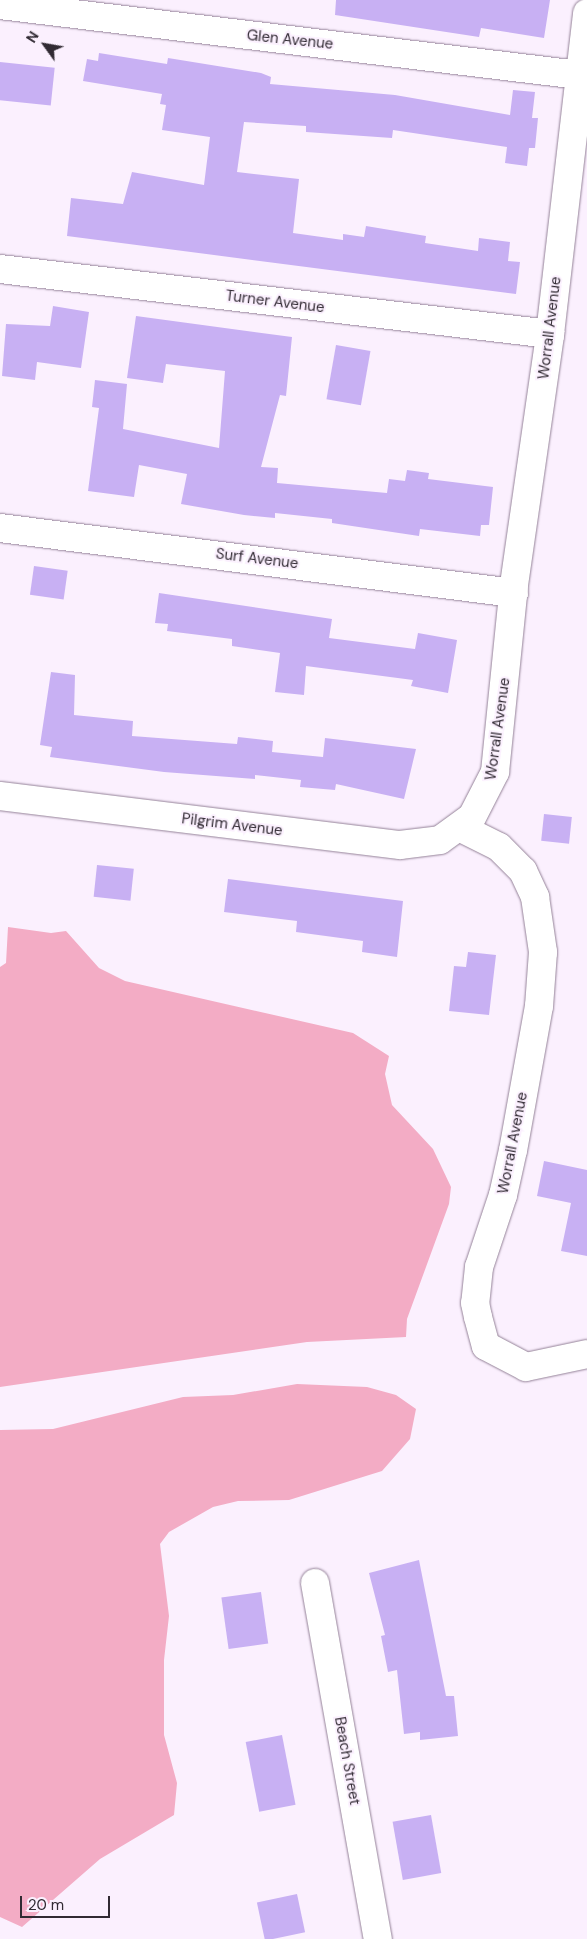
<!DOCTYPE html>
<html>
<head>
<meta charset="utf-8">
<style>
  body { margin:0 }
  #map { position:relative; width:587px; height:1939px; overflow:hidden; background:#fbf0fe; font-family:"DM Sans",sans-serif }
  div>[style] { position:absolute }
  .green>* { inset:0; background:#f3acc5 }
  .building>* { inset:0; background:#c8b0f3; transform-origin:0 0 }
  .roads { filter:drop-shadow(0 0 1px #948298) drop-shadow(0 0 1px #948298) }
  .minor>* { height:28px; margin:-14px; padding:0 14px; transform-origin:14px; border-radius:14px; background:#fff }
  span { translate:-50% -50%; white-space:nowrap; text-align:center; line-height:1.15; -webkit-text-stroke:4px #fbf0fe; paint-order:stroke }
  .street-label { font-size:15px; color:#312a33 }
  .north { position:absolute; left:20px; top:20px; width:50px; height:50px; -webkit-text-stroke:4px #fbf0fe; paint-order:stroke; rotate:302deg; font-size:14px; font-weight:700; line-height:20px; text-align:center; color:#312a33 }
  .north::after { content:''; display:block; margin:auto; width:18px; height:22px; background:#312a33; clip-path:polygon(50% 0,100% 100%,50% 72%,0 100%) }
  .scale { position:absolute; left:20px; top:1896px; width:90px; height:22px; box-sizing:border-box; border:2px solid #312a33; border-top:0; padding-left:6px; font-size:15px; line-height:18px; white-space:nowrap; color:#312a33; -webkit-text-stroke:4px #fbf0fe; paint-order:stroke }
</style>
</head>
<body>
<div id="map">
  <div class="green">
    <div style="clip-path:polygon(8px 927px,51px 933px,66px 931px,99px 968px,125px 981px,353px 1033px,389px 1056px,385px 1074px,392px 1105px,433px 1149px,451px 1187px,449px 1204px,407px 1319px,406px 1337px,307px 1342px,0 1387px,0 967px,6px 963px)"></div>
    <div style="clip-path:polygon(297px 1384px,367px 1387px,396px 1395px,416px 1409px,410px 1439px,382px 1471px,289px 1500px,238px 1501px,213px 1507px,169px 1532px,160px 1544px,169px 1616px,164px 1660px,164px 1735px,177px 1783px,174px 1815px,100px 1859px,22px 1927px,0 1917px,0 1430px,53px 1429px,183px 1397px,233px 1395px)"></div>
  </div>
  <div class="building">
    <div style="clip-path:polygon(336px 0,550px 0,544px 38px,481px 28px,479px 37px,335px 15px)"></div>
    <div style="clip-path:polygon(99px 53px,167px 64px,168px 58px,261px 73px,271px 77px,270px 84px,395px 95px,510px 115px,513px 90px,535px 92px,532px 118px,538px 118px,535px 148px,529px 148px,527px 166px,505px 163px,507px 147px,393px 130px,392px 138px,306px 132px,306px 126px,244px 122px,237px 172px,299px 179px,293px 233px,343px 240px,343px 234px,364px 237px,366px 226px,426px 236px,425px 243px,478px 251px,479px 238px,510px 242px,508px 261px,520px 262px,516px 294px,67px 236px,71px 198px,123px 204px,132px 172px,204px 185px,210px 137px,162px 130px,166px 105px,160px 104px,162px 94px,83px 81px,87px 59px,98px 61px)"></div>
    <div style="left:0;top:62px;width:55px;height:38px;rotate:6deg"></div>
    <div style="clip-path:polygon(53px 306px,89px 312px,81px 368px,37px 362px,35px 380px,2px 376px,6px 324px,50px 326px)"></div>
    <div style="clip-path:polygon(136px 316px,292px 337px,286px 396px,280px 395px,261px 467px,278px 468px,277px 483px,387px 493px,389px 479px,405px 481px,407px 470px,429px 473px,428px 479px,493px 487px,489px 525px,481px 525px,480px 536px,420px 529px,419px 536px,332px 523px,332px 519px,275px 513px,275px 518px,244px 515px,181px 504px,187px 474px,139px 465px,134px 497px,88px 491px,99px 408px,92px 407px,95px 380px,127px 384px,123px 429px,219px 448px,225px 371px,166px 364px,163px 383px,127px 378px)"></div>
    <div style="left:336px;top:345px;width:35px;height:55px;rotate:10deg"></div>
    <div style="left:34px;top:566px;width:34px;height:29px;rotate:8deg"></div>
    <div style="clip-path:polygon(159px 593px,332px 619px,329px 638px,415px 649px,418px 633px,457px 640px,448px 693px,411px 686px,413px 680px,306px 666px,304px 695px,275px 692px,280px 653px,232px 646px,232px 639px,167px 631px,168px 624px,155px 623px)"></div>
    <div style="clip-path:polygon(51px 672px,75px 675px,74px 715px,133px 721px,132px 736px,237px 744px,238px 737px,273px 741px,272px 752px,323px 757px,325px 738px,416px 749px,404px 799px,336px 784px,335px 790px,300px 787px,301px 780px,255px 775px,255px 779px,164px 772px,50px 757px,52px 747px,40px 745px)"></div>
    <div style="left:544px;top:814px;width:28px;height:27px;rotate:6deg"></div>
    <div style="left:97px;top:865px;width:37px;height:32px;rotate:6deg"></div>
    <div style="clip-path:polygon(228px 879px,403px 901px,397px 957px,362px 952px,363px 941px,296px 932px,297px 921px,224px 912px)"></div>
    <div style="clip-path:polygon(468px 952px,496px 955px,489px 1015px,449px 1011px,454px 966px,466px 967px)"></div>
    <div style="clip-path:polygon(544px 1161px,587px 1170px,587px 1256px,561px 1251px,571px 1203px,537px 1196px)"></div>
    <div style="clip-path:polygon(419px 1560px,446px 1696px,454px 1696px,458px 1736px,420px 1740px,420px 1732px,404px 1734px,397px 1670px,388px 1672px,381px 1636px,385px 1635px,369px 1573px)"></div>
    <div style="left:261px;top:1592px;width:52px;height:40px;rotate:82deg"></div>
    <div style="left:282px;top:1735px;width:71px;height:37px;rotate:79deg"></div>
    <div style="left:431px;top:1815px;width:59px;height:39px;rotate:80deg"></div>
    <div style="left:297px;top:1894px;width:39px;height:41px;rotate:78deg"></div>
  </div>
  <div class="roads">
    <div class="minor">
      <div style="left:0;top:5px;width:583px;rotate:6.89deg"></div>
      <div style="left:0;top:269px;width:554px;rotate:6.74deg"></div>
      <div style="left:0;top:528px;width:518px;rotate:7.21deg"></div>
      <div style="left:0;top:796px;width:403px;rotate:7deg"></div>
      <div style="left:400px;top:845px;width:40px;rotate:-7.1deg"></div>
      <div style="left:440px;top:840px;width:39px;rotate:-36deg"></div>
      <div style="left:472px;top:817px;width:51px;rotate:-62.9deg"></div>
      <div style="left:495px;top:772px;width:188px;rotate:-84.2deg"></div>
      <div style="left:514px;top:585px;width:254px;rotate:-81.8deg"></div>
      <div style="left:550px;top:334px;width:323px;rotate:-83.4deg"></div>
      <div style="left:461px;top:828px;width:42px;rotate:26.6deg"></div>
      <div style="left:499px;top:847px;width:34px;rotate:45deg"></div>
      <div style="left:523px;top:871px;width:29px;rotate:65deg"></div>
      <div style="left:535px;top:897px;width:56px;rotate:81.7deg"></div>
      <div style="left:543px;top:952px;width:54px;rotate:94.2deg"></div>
      <div style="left:539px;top:1006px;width:146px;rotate:100.2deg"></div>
      <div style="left:513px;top:1150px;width:46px;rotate:102.5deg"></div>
      <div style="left:503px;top:1195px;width:76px;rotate:108.4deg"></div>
      <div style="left:479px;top:1267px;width:36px;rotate:96deg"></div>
      <div style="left:475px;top:1303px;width:14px;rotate:78deg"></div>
      <div style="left:478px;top:1317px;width:30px;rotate:75deg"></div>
      <div style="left:486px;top:1346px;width:45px;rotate:27.7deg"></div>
      <div style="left:526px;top:1367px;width:62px;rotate:-12deg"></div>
      <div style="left:315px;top:1583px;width:362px;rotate:80deg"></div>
    </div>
  </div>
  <div class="street-label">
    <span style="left:290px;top:40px;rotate:6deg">Glen Avenue</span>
    <span style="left:275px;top:302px;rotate:7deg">Turner Avenue</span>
    <span style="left:550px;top:328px;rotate:-83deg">Worrall Avenue</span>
    <span style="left:257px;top:559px;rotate:7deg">Surf Avenue</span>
    <span style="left:498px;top:729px;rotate:-82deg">Worrall Avenue</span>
    <span style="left:232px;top:825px;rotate:7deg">Pilgrim Avenue</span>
    <span style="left:513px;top:1143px;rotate:-79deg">Worrall Avenue</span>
    <span style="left:347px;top:1761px;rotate:80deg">Beach Street</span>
  </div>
  <div class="north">N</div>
  <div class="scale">20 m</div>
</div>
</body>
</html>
